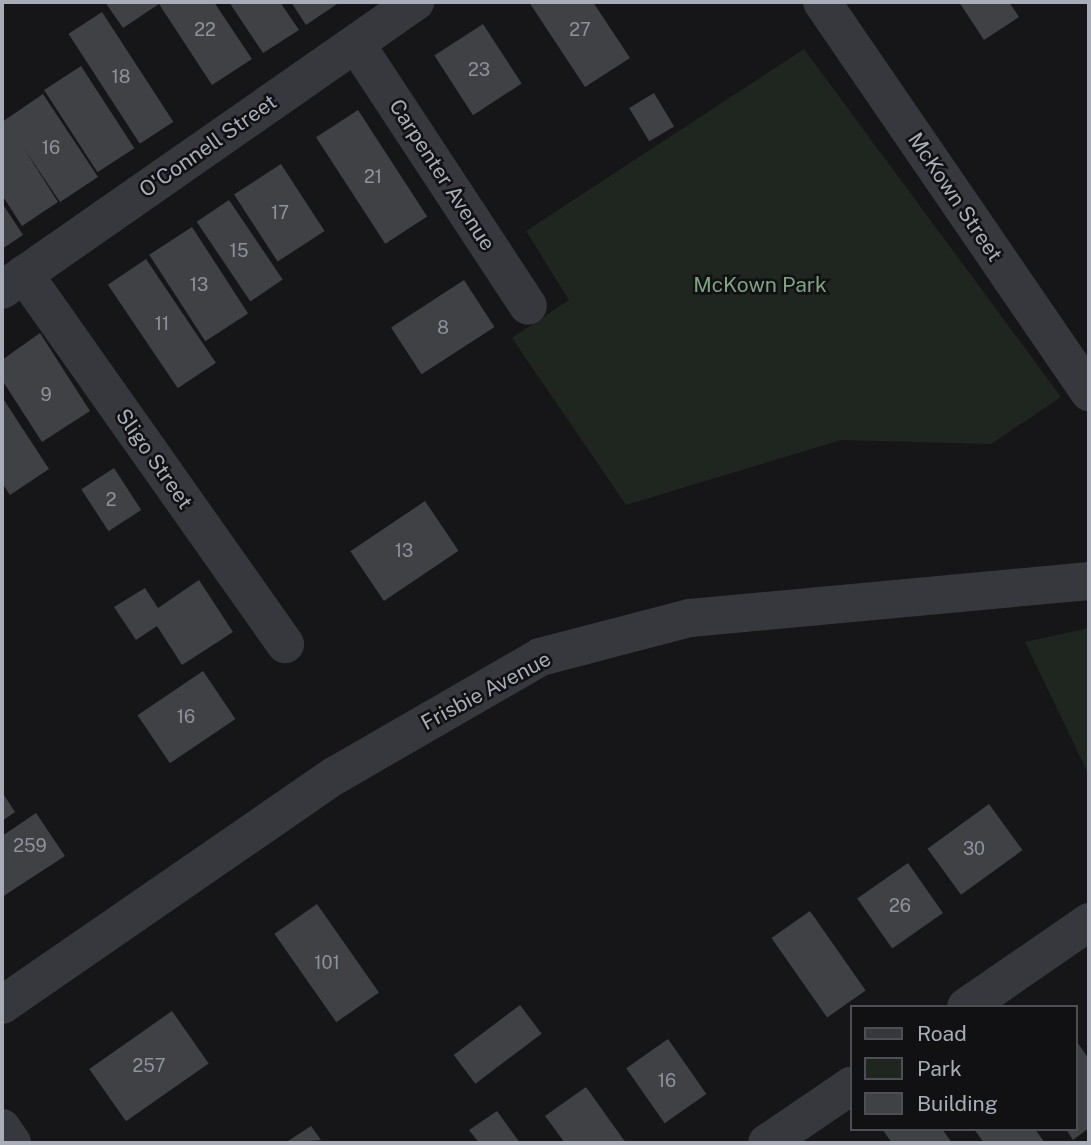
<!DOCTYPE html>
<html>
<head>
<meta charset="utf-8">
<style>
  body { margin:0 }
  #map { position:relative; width:1091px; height:1145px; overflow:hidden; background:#161618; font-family:"Public Sans",sans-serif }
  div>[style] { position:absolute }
  .green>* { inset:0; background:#1e261f }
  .building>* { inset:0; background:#404145; transform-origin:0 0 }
  .minor>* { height:38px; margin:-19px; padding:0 19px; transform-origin:19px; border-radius:19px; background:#37383d }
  span { translate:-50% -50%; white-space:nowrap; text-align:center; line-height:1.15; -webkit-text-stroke:5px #111113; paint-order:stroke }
  .number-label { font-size:18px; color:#8e929b }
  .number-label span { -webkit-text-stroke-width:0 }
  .street-label { font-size:21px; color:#a8adb8 }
  .park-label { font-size:21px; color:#7fa381 }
  .frame { position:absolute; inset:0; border:4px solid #a8adb8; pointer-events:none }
  .legend { position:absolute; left:850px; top:1005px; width:228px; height:126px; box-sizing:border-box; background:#111113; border:2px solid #4d4f55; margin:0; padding:9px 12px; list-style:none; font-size:21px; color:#a8adb8 }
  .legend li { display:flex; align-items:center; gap:14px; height:35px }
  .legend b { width:35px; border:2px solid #4d4f55 }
</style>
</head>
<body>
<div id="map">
  <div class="green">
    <div style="clip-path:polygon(804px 49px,1061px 397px,991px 444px,841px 440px,626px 505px,512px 338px,569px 300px,526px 231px)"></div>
    <div style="clip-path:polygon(1089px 628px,1089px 775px,1025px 642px)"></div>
  </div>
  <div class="building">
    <div style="clip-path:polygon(105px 2px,214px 2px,252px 59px,212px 85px,159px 4px,123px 28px)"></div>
    <div style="clip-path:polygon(229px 2px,280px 2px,299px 30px,263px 53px)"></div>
    <div style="clip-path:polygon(291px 2px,340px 2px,306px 25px)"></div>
    <div style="clip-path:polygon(529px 2px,593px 2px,630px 58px,585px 87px)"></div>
    <div style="clip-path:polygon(959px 2px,1009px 2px,1019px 17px,984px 40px)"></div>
    <div style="left:102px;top:12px;width:131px;height:40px;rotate:57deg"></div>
    <div style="left:483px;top:24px;width:71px;height:58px;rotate:57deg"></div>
    <div style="left:81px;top:66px;width:98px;height:44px;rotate:57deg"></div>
    <div style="left:654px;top:93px;width:39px;height:29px;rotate:59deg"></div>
    <div style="clip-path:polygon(43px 94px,98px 177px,60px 202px,23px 147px,58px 202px,22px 226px,2px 195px,2px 122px)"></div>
    <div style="left:358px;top:110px;width:127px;height:50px;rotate:57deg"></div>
    <div style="left:281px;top:164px;width:80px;height:56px;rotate:57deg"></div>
    <div style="left:229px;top:200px;width:96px;height:39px;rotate:56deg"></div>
    <div style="clip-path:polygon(2px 203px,23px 235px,2px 249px)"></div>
    <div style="left:192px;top:227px;width:103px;height:51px;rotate:57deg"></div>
    <div style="left:146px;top:259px;width:125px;height:46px;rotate:56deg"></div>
    <div style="left:464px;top:280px;width:56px;height:87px;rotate:57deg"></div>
    <div style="clip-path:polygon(40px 333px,90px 411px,42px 442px,2px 380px,2px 360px)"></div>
    <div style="clip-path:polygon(2px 397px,49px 469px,10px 495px,2px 483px)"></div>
    <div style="left:114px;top:468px;width:50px;height:39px;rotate:57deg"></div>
    <div style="left:425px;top:501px;width:60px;height:90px;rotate:56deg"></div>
    <div style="clip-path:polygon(199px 580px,233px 632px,182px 665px,157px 626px,136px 640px,114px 607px,145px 588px,158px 608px)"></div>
    <div style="left:203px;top:671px;width:58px;height:79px;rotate:56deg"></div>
    <div style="clip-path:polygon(2px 792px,15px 812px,2px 821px)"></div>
    <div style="left:989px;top:804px;width:57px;height:76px;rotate:54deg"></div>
    <div style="clip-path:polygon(36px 813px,65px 856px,2px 897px,2px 836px)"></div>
    <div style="left:908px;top:863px;width:61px;height:62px;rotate:55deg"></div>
    <div style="left:317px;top:904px;width:108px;height:52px;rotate:55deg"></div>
    <div style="left:810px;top:911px;width:97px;height:47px;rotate:55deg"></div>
    <div style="left:520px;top:1005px;width:36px;height:83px;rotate:53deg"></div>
    <div style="left:172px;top:1011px;width:64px;height:101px;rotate:55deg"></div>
    <div style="left:668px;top:1039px;width:67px;height:51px;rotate:55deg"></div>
    <div style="clip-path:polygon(1075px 1039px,1089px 1059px,1089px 1128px,1073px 1140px,1066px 1129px,1075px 1129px)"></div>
    <div style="clip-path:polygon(586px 1087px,626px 1143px,565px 1143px,545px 1116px)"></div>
    <div style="clip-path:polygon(497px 1111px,520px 1143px,479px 1143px,469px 1130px)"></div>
    <div style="clip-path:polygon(311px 1126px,321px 1140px,285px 1143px)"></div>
    <div style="clip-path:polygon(882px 1129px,942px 1129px,952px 1143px,892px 1143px)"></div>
    <div style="clip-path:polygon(974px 1129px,1035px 1129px,1045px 1143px,984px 1143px)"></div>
  </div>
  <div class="minor">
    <div style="left:822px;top:2px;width:473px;rotate:55.6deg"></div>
    <div style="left:356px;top:44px;width:313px;rotate:56.7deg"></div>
    <div style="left:24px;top:274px;width:453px;rotate:54.8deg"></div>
    <div style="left:2px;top:290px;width:504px;rotate:-34.89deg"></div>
    <div style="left:2px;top:1005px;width:406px;rotate:-34.6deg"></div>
    <div style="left:336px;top:775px;width:236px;rotate:-30deg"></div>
    <div style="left:540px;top:657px;width:155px;rotate:-14.6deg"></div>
    <div style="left:690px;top:618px;width:401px;rotate:-5.3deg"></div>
    <div style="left:966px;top:1007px;width:150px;rotate:-34.6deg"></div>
    <div style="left:2px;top:1128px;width:18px;rotate:56deg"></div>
    <div style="left:767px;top:1143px;width:102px;rotate:-34.2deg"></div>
  </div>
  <div class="number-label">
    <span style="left:205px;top:30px">22</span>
    <span style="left:580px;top:30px">27</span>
    <span style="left:479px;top:70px">23</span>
    <span style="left:121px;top:77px">18</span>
    <span style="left:51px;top:148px">16</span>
    <span style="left:373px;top:177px">21</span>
    <span style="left:280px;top:213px">17</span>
    <span style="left:239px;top:251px">15</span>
    <span style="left:199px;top:285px">13</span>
    <span style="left:162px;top:324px">11</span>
    <span style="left:443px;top:328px">8</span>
    <span style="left:46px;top:395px">9</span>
    <span style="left:111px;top:500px">2</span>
    <span style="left:404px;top:551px">13</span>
    <span style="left:186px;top:717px">16</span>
    <span style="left:30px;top:846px">259</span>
    <span style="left:974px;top:849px">30</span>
    <span style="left:900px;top:906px">26</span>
    <span style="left:327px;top:963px">101</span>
    <span style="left:149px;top:1066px">257</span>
    <span style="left:667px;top:1081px">16</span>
  </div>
  <div class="street-label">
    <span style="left:208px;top:146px;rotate:-35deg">O'Connell Street</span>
    <span style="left:442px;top:175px;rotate:57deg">Carpenter Avenue</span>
    <span style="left:955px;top:197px;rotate:56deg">McKown Street</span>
    <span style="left:154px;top:459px;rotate:55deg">Sligo Street</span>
    <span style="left:486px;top:691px;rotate:-28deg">Frisbie Avenue</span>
  </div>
  <div class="park-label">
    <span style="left:760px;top:285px">McKown Park</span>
  </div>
  <div class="frame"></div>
  <ul class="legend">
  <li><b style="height:9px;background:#37383d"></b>Road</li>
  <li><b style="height:19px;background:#1e261f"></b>Park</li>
  <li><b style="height:19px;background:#404145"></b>Building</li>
  </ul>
</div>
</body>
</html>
